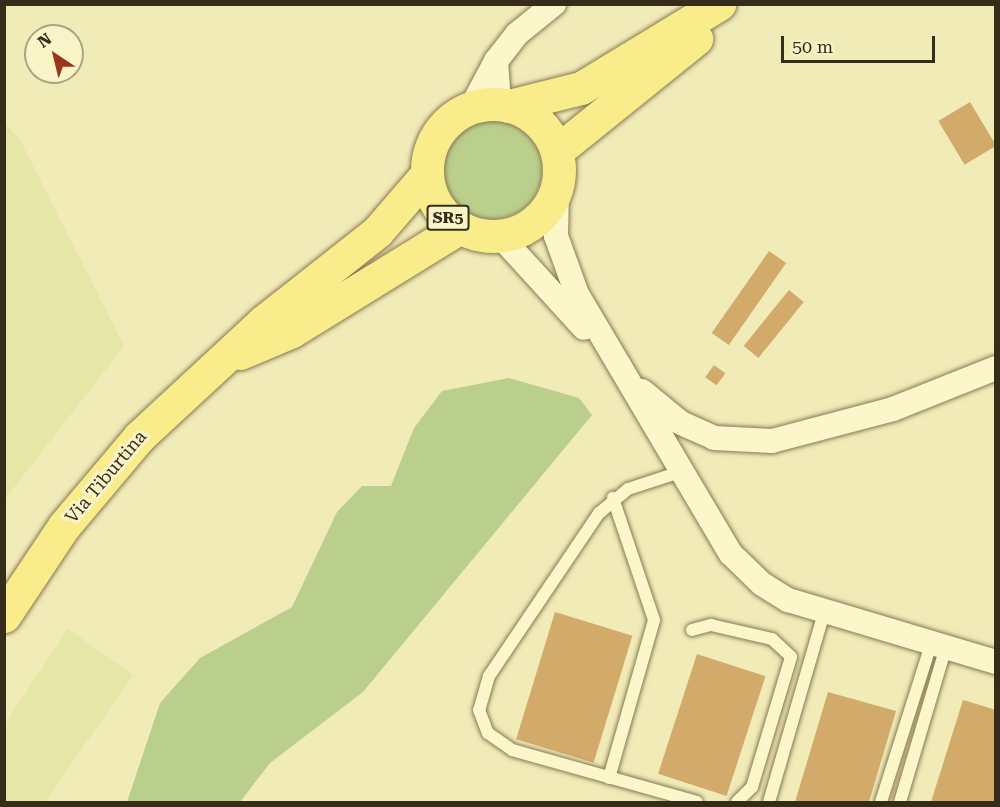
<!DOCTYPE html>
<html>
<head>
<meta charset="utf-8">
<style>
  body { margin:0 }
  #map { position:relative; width:1000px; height:807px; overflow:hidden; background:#f1ebb8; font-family:"Roboto Serif",serif }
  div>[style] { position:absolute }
  .farmland>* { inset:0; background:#e4e7a5 }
  .green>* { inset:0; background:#bacf8c }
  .round { border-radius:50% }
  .building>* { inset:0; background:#d2ab6b; transform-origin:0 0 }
  .roads { filter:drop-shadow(0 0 2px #887952) drop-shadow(0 0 2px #887952) }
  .lane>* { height:12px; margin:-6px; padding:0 6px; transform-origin:6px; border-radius:6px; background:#fcf7cb }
  .street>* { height:24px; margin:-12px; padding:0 12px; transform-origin:12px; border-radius:12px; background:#fcf7cb }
  .primary>* { height:33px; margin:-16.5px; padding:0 16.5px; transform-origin:16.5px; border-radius:16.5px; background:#f9ed8b }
  .primary>.ring { margin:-16.5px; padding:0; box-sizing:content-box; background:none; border:33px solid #f9ed8b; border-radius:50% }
  span { translate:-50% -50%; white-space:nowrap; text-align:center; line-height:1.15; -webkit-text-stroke:6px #f8f4c8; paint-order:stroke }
  .shield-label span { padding:2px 4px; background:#f8f4c8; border:2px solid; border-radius:4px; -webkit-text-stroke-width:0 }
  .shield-label { font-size:16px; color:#352c19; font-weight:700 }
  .street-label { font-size:18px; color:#352c19 }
  .frame { position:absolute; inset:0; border:6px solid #352c19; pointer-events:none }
  .north { position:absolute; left:24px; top:24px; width:60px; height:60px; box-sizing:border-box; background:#f8f4c8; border:2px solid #aaa482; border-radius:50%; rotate:325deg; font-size:16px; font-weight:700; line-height:24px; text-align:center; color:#352c19 }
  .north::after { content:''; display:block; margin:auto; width:21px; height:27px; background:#9b361e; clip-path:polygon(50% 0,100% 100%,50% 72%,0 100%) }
  .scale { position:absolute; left:781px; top:36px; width:154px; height:27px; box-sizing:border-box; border:3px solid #352c19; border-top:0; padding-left:8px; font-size:18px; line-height:21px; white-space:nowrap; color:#352c19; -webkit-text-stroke:4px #f8f4c8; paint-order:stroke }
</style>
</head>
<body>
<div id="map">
  <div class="farmland">
    <div style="clip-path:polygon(5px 124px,19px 138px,124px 346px,5px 499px)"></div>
    <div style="clip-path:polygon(68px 629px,133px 675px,45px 802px,5px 802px,5px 724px)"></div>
  </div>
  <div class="green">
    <div class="round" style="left:444px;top:121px;width:98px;height:98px"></div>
    <div style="clip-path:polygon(509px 378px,579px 398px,592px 415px,363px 692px,270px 763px,240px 802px,127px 802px,160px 703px,200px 658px,292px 607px,337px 512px,362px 486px,391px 486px,414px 428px,442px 391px)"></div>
  </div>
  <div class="building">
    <div style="left:970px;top:102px;width:51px;height:37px;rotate:59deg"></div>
    <div style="left:769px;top:251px;width:21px;height:100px;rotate:35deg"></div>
    <div style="left:789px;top:290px;width:19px;height:72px;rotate:39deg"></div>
    <div style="left:714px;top:365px;width:14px;height:15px;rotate:36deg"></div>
    <div style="left:555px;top:612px;width:81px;height:133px;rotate:17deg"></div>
    <div style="left:697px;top:654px;width:72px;height:126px;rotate:18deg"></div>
    <div style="clip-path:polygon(828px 692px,896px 711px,869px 802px,795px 802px)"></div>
    <div style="clip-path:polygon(963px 700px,996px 710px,996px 802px,931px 802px)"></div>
  </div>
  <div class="roads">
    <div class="lane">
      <div style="left:680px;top:472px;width:55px;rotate:161.9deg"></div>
      <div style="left:628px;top:489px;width:38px;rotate:140deg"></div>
      <div style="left:599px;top:513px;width:197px;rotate:124deg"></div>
      <div style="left:489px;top:676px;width:35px;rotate:106deg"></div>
      <div style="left:479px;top:710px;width:25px;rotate:69deg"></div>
      <div style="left:488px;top:733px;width:29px;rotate:35deg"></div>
      <div style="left:512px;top:750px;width:192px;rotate:15.7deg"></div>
      <div style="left:692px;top:630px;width:20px;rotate:-15deg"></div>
      <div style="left:711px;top:625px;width:63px;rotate:12.9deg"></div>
      <div style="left:772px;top:639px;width:26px;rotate:43deg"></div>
      <div style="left:791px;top:657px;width:136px;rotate:106.7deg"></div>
      <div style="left:752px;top:787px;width:21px;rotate:135deg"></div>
      <div style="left:609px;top:778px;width:164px;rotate:-74.1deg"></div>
      <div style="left:654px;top:620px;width:129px;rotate:-108.6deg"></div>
      <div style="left:769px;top:802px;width:197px;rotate:-73.8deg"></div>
      <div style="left:881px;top:802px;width:166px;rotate:-72.4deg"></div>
      <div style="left:900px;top:802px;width:162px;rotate:-73.5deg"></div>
    </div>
    <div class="street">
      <div style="left:496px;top:61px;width:34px;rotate:-52deg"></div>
      <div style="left:517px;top:34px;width:48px;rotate:-39deg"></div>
      <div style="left:471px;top:108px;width:53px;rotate:-62deg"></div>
      <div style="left:496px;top:61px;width:43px;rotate:86deg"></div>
      <div style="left:557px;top:189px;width:47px;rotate:91.2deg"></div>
      <div style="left:556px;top:236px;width:62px;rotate:70.1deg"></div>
      <div style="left:577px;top:294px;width:302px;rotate:59.4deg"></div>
      <div style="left:731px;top:554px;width:43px;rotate:44.1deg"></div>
      <div style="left:762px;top:584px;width:31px;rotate:32deg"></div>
      <div style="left:788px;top:600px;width:217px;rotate:16.6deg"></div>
      <div style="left:501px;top:237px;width:123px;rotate:47.6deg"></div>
      <div style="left:642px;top:391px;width:50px;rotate:39.4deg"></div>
      <div style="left:681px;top:423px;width:36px;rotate:24deg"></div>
      <div style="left:714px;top:438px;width:58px;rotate:3deg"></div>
      <div style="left:772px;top:441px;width:125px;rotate:-14.8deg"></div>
      <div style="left:893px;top:409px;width:111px;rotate:-21.7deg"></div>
    </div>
    <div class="primary">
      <div class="ring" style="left:427px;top:104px;width:99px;height:99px"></div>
      <div style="left:509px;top:106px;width:74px;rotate:-14deg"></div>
      <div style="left:581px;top:88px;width:162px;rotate:-31.3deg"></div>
      <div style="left:557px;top:151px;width:179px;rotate:-38.9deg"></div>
      <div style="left:240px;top:353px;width:56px;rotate:-22.9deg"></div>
      <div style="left:292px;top:331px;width:196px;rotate:-31.7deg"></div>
      <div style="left:4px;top:616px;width:108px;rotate:-56.3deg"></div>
      <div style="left:64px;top:526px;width:116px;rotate:-49.9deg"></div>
      <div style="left:139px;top:437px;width:169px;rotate:-42.8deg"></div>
      <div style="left:263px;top:322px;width:145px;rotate:-38.3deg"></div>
      <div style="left:377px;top:232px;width:75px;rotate:-49.3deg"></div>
    </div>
  </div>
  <div class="shield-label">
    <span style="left:448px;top:218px">SR5</span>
  </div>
  <div class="street-label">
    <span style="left:106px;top:477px;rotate:-50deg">Via Tiburtina</span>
  </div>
  <div class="frame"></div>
  <div class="north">N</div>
  <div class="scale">50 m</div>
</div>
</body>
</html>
